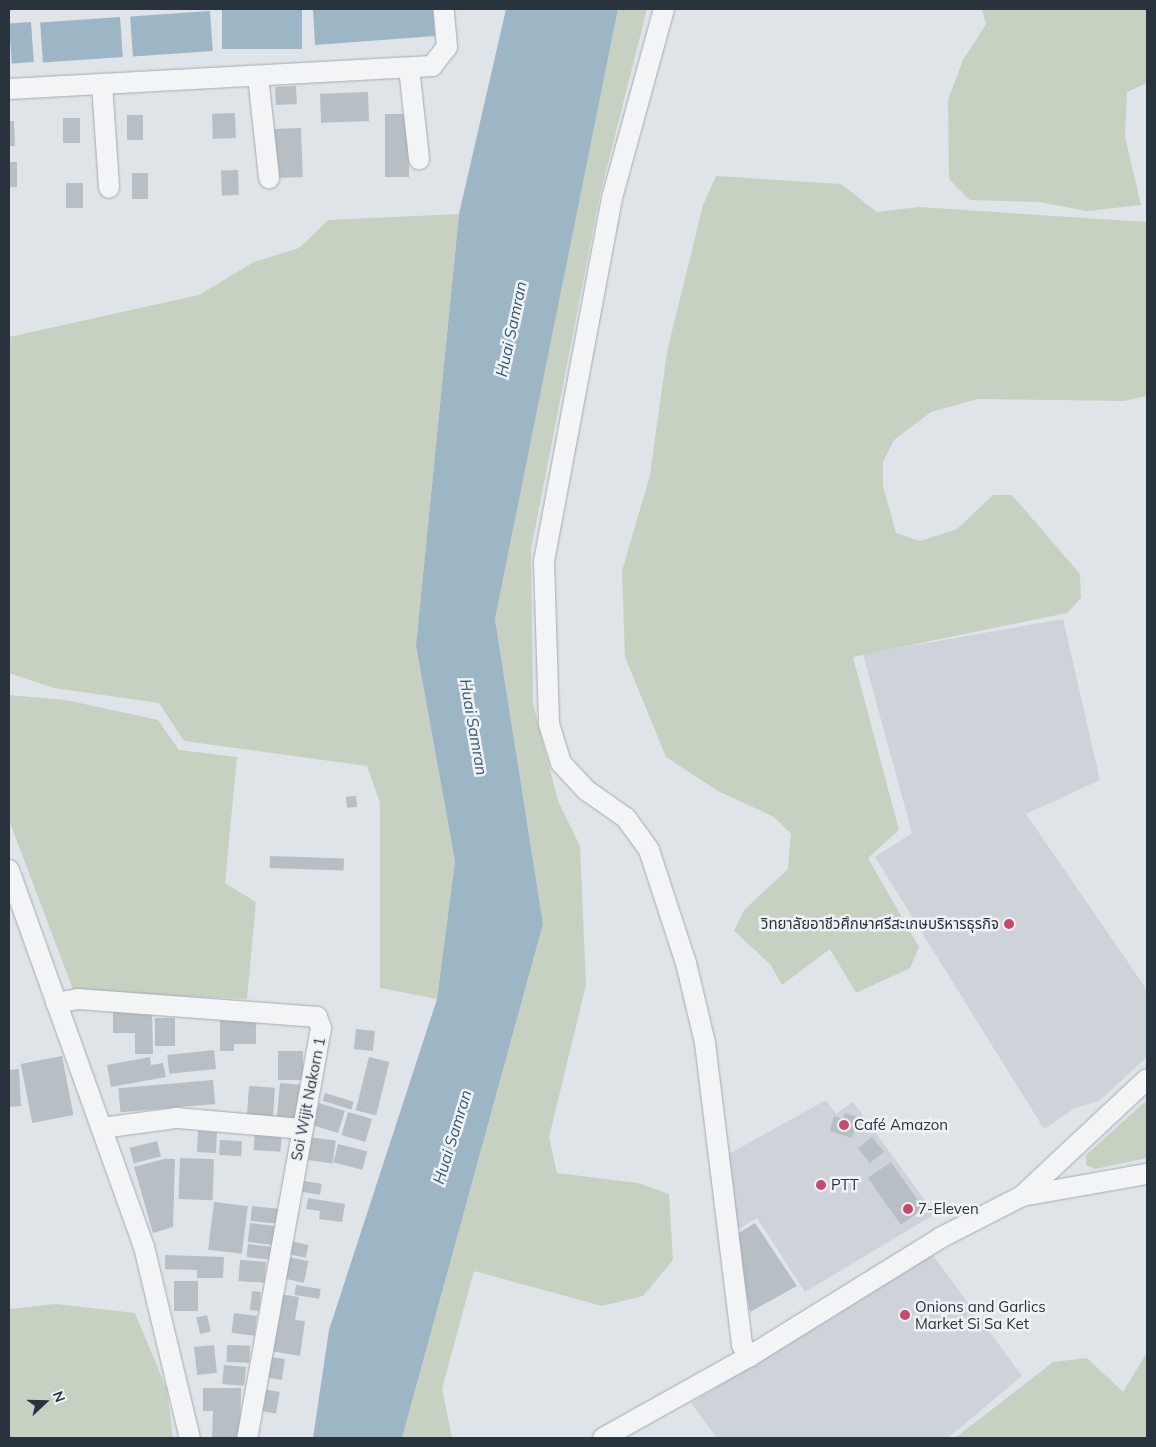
<!DOCTYPE html>
<html>
<head>
<meta charset="utf-8">
<style>
  body { margin:0 }
  #map { position:relative; width:1156px; height:1447px; overflow:hidden; background:#dfe4e8; font-family:Mulish,"Noto Sans Thai",sans-serif }
  div>[style] { position:absolute }
  .built>* { inset:0; background:#ced3da }
  .green>* { inset:0; background:#c7d1c1 }
  .water>* { inset:0; background:#9cb6c6; transform-origin:0 0 }
  .building>* { inset:0; background:#b7bec4; transform-origin:0 0 }
  .roads { filter:drop-shadow(0 0 1px #a5abb2) drop-shadow(0 0 1px #a5abb2) }
  .minor>* { height:20px; margin:-10px; padding:0 10px; transform-origin:10px; border-radius:10px; background:#f2f4f6 }
  .dots>* { width:14px; height:14px; translate:-50% -50%; box-sizing:border-box; border:2px solid #eff2f5; border-radius:50% }
  span { translate:-50% -50%; white-space:nowrap; text-align:center; line-height:1.15; -webkit-text-stroke:5px #eff2f5; paint-order:stroke }
  .poi-label { font-size:15px; color:#29333e }
  .right { translate:-100% -50%; text-align:right }
  .left { translate:0 -50%; text-align:left }
  .street-label { font-size:15px; color:#29333e }
  .water-label { font-size:16px; color:#355770; font-style:italic }
  .frame { position:absolute; inset:0; border:10px solid #29333e; pointer-events:none }
  .north { position:absolute; left:20px; top:1377px; width:50px; height:50px; -webkit-text-stroke:4px #eff2f5; paint-order:stroke; rotate:69deg; font-size:14px; font-weight:700; line-height:20px; text-align:center; color:#29333e }
  .north::after { content:''; display:block; margin:auto; width:18px; height:22px; background:#29333e; clip-path:polygon(50% 0,100% 100%,50% 72%,0 100%) }
</style>
</head>
<body>
<div id="map">
  <div class="built">
    <div style="clip-path:polygon(1063px 619px,1100px 780px,1026px 814px,1147px 990px,1147px 1057px,1099px 1101px,1075px 1108px,1044px 1129px,875px 857px,912px 833px,863px 654px)"></div>
    <div style="clip-path:polygon(826px 1100px,836px 1114px,853px 1102px,935px 1214px,805px 1292px,757px 1218px,734px 1232px,725px 1156px)"></div>
    <div style="clip-path:polygon(932px 1254px,1022px 1376px,948px 1438px,717px 1438px,691px 1403px)"></div>
  </div>
  <div class="green">
    <div style="clip-path:polygon(618px 9px,647px 9px,600px 195px,531px 550px,533px 704px,558px 801px,580px 846px,586px 985px,549px 1137px,557px 1173px,638px 1183px,669px 1194px,673px 1260px,643px 1296px,602px 1306px,474px 1271px,442px 1389px,452px 1438px,402px 1438px,543px 924px,495px 619px)"></div>
    <div style="clip-path:polygon(982px 9px,1147px 9px,1147px 83px,1127px 92px,1125px 137px,1141px 205px,1087px 211px,1039px 202px,970px 200px,949px 179px,948px 100px,963px 60px,986px 24px)"></div>
    <div style="clip-path:polygon(716px 176px,841px 184px,877px 212px,919px 207px,1147px 222px,1147px 396px,1124px 401px,978px 399px,931px 412px,894px 440px,883px 462px,883px 486px,896px 533px,920px 541px,957px 529px,993px 495px,1012px 495px,1080px 574px,1081px 598px,1067px 613px,853px 657px,899px 830px,868px 858px,919px 947px,910px 968px,856px 993px,830px 949px,782px 985px,770px 964px,734px 931px,744px 910px,788px 869px,791px 834px,774px 817px,718px 791px,666px 757px,625px 657px,622px 571px,650px 475px,667px 352px,703px 205px)"></div>
    <div style="clip-path:polygon(459px 214px,416px 646px,455px 861px,437px 999px,380px 988px,380px 803px,367px 766px,184px 741px,159px 703px,54px 688px,9px 673px,9px 337px,199px 295px,254px 262px,299px 248px,328px 220px)"></div>
    <div style="clip-path:polygon(9px 695px,66px 700px,158px 720px,179px 750px,237px 757px,225px 883px,256px 902px,247px 999px,74px 992px,9px 820px)"></div>
    <div style="clip-path:polygon(1147px 1100px,1147px 1158px,1095px 1169px,1086px 1165px,1086px 1155px)"></div>
    <div style="clip-path:polygon(55px 1304px,135px 1313px,167px 1390px,173px 1438px,9px 1438px,9px 1309px)"></div>
    <div style="clip-path:polygon(1147px 1352px,1147px 1438px,955px 1438px,1053px 1362px,1087px 1358px,1123px 1392px)"></div>
  </div>
  <div class="water">
    <div style="left:222px;top:9px;width:80px;height:40px"></div>
    <div style="clip-path:polygon(313px 9px,433px 9px,435px 36px,315px 45px)"></div>
    <div style="clip-path:polygon(506px 9px,618px 9px,495px 619px,543px 924px,402px 1438px,313px 1438px,329px 1330px,437px 999px,455px 861px,416px 646px,459px 214px)"></div>
    <div style="left:210px;top:11px;width:40px;height:80px;rotate:86deg"></div>
    <div style="left:120px;top:17px;width:40px;height:80px;rotate:86deg"></div>
    <div style="left:31px;top:22px;width:40px;height:22px;rotate:86deg"></div>
  </div>
  <div class="building">
    <div style="left:296px;top:86px;width:18px;height:21px;rotate:87deg"></div>
    <div style="left:368px;top:92px;width:29px;height:48px;rotate:88deg"></div>
    <div style="left:235px;top:113px;width:25px;height:23px;rotate:88deg"></div>
    <div style="left:385px;top:114px;width:24px;height:63px"></div>
    <div style="left:127px;top:115px;width:16px;height:25px"></div>
    <div style="left:63px;top:118px;width:17px;height:25px"></div>
    <div style="clip-path:polygon(9px 121px,14px 121px,15px 146px,9px 146px)"></div>
    <div style="left:301px;top:128px;width:49px;height:28px;rotate:88deg"></div>
    <div style="left:9px;top:162px;width:8px;height:25px"></div>
    <div style="left:238px;top:170px;width:25px;height:17px;rotate:88deg"></div>
    <div style="left:132px;top:173px;width:16px;height:26px"></div>
    <div style="left:66px;top:183px;width:17px;height:25px"></div>
    <div style="left:356px;top:796px;width:11px;height:10px;rotate:85deg"></div>
    <div style="left:270px;top:856px;width:74px;height:12px;rotate:2deg"></div>
    <div style="clip-path:polygon(152px 1010px,153px 1054px,135px 1054px,135px 1033px,113px 1033px,113px 1011px)"></div>
    <div style="left:155px;top:1018px;width:20px;height:28px"></div>
    <div style="clip-path:polygon(220px 1020px,256px 1020px,256px 1044px,234px 1044px,234px 1051px,220px 1051px)"></div>
    <div style="left:356px;top:1029px;width:19px;height:20px;rotate:6deg"></div>
    <div style="left:214px;top:1050px;width:19px;height:47px;rotate:84deg"></div>
    <div style="left:278px;top:1051px;width:25px;height:29px"></div>
    <div style="left:62px;top:1056px;width:60px;height:42px;rotate:79deg"></div>
    <div style="clip-path:polygon(150px 1057px,151px 1065px,163px 1063px,166px 1077px,111px 1087px,107px 1065px)"></div>
    <div style="left:369px;top:1057px;width:21px;height:55px;rotate:14deg"></div>
    <div style="clip-path:polygon(19px 1069px,21px 1106px,9px 1107px,9px 1070px)"></div>
    <div style="left:213px;top:1080px;width:24px;height:95px;rotate:85deg"></div>
    <div style="left:280px;top:1083px;width:24px;height:35px;rotate:5deg"></div>
    <div style="left:249px;top:1086px;width:26px;height:30px;rotate:4deg"></div>
    <div style="left:325px;top:1093px;width:30px;height:8px;rotate:17deg"></div>
    <div style="left:319px;top:1103px;width:27px;height:23px;rotate:17deg"></div>
    <div style="left:348px;top:1112px;width:25px;height:24px;rotate:16deg"></div>
    <div style="clip-path:polygon(845px 1113px,858px 1117px,852px 1138px,830px 1131px,834px 1116px,843px 1119px)"></div>
    <div style="left:255px;top:1129px;width:27px;height:21px;rotate:4deg"></div>
    <div style="left:198px;top:1131px;width:19px;height:21px;rotate:3deg"></div>
    <div style="left:309px;top:1137px;width:27px;height:23px;rotate:8deg"></div>
    <div style="left:872px;top:1137px;width:19px;height:18px;rotate:51deg"></div>
    <div style="left:220px;top:1140px;width:22px;height:15px;rotate:3deg"></div>
    <div style="left:157px;top:1141px;width:16px;height:28px;rotate:76deg"></div>
    <div style="left:338px;top:1144px;width:30px;height:19px;rotate:14deg"></div>
    <div style="left:180px;top:1158px;width:34px;height:41px;rotate:2deg"></div>
    <div style="clip-path:polygon(164px 1159px,175px 1159px,173px 1227px,153px 1233px,134px 1167px)"></div>
    <div style="left:891px;top:1162px;width:57px;height:28px;rotate:55deg"></div>
    <div style="left:304px;top:1181px;width:18px;height:11px;rotate:9deg"></div>
    <div style="clip-path:polygon(308px 1198px,345px 1204px,342px 1222px,319px 1219px,320px 1211px,306px 1209px)"></div>
    <div style="left:214px;top:1202px;width:34px;height:48px;rotate:7deg"></div>
    <div style="left:252px;top:1206px;width:28px;height:15px;rotate:6deg"></div>
    <div style="left:250px;top:1223px;width:25px;height:19px;rotate:7deg"></div>
    <div style="clip-path:polygon(755px 1223px,797px 1286px,750px 1312px,734px 1236px)"></div>
    <div style="left:290px;top:1241px;width:19px;height:13px;rotate:12deg"></div>
    <div style="left:248px;top:1244px;width:24px;height:13px;rotate:7deg"></div>
    <div style="clip-path:polygon(165px 1255px,224px 1257px,223px 1278px,197px 1278px,197px 1270px,165px 1269px)"></div>
    <div style="left:284px;top:1256px;width:25px;height:22px;rotate:12deg"></div>
    <div style="left:240px;top:1260px;width:26px;height:21px;rotate:4deg"></div>
    <div style="left:174px;top:1281px;width:24px;height:30px"></div>
    <div style="left:296px;top:1285px;width:25px;height:10px;rotate:9deg"></div>
    <div style="left:252px;top:1291px;width:9px;height:19px;rotate:6deg"></div>
    <div style="clip-path:polygon(279px 1294px,299px 1297px,295px 1320px,305px 1321px,300px 1356px,271px 1351px)"></div>
    <div style="left:234px;top:1313px;width:23px;height:20px;rotate:7deg"></div>
    <div style="left:207px;top:1315px;width:17px;height:11px;rotate:77deg"></div>
    <div style="left:214px;top:1345px;width:28px;height:20px;rotate:84deg"></div>
    <div style="left:227px;top:1345px;width:23px;height:17px;rotate:2deg"></div>
    <div style="left:271px;top:1357px;width:14px;height:21px;rotate:8deg"></div>
    <div style="left:224px;top:1365px;width:22px;height:19px;rotate:5deg"></div>
    <div style="clip-path:polygon(203px 1388px,241px 1388px,240px 1438px,212px 1438px,213px 1411px,203px 1411px)"></div>
    <div style="left:263px;top:1389px;width:17px;height:22px;rotate:10deg"></div>
  </div>
  <div class="roads">
    <div class="minor">
      <div style="left:664px;top:9px;width:196px;rotate:105.4deg"></div>
      <div style="left:612px;top:198px;width:370px;rotate:100.6deg"></div>
      <div style="left:544px;top:562px;width:162px;rotate:88.2deg"></div>
      <div style="left:549px;top:724px;width:41px;rotate:72.9deg"></div>
      <div style="left:561px;top:763px;width:37px;rotate:47deg"></div>
      <div style="left:586px;top:790px;width:49px;rotate:35deg"></div>
      <div style="left:626px;top:818px;width:39px;rotate:54deg"></div>
      <div style="left:649px;top:850px;width:119px;rotate:71.9deg"></div>
      <div style="left:686px;top:963px;width:82px;rotate:76.6deg"></div>
      <div style="left:705px;top:1043px;width:304px;rotate:83deg"></div>
      <div style="left:742px;top:1345px;width:14px;rotate:54deg"></div>
      <div style="left:409px;top:68px;width:92px;rotate:83.7deg"></div>
      <div style="left:258px;top:76px;width:103px;rotate:83.8deg"></div>
      <div style="left:102px;top:84px;width:104px;rotate:86.1deg"></div>
      <div style="left:9px;top:89px;width:424px;rotate:-3.1deg"></div>
      <div style="left:432px;top:66px;width:24px;rotate:-52deg"></div>
      <div style="left:447px;top:47px;width:38px;rotate:-95deg"></div>
      <div style="left:9px;top:870px;width:400px;rotate:70.3deg"></div>
      <div style="left:144px;top:1247px;width:196px;rotate:76.5deg"></div>
      <div style="left:56px;top:1003px;width:22px;rotate:-10deg"></div>
      <div style="left:78px;top:999px;width:240px;rotate:4.3deg"></div>
      <div style="left:317px;top:1017px;width:12px;rotate:70deg"></div>
      <div style="left:321px;top:1028px;width:417px;rotate:100.2deg"></div>
      <div style="left:102px;top:1128px;width:76px;rotate:-7.6deg"></div>
      <div style="left:177px;top:1118px;width:126px;rotate:5deg"></div>
      <div style="left:1022px;top:1196px;width:171px;rotate:-43.1deg"></div>
      <div style="left:603px;top:1438px;width:168px;rotate:-29.2deg"></div>
      <div style="left:750px;top:1356px;width:224px;rotate:-31.8deg"></div>
      <div style="left:940px;top:1238px;width:92px;rotate:-27.1deg"></div>
      <div style="left:1022px;top:1196px;width:127px;rotate:-10deg"></div>
    </div>
  </div>
  <div class="dots">
    <div style="left:1009px;top:924px;background:#c74a6c"></div>
    <div style="left:844px;top:1125px;background:#c74a6c"></div>
    <div style="left:821px;top:1185px;background:#c74a6c"></div>
    <div style="left:908px;top:1209px;background:#c74a6c"></div>
    <div style="left:905px;top:1315px;background:#c74a6c"></div>
  </div>
  <div class="poi-label">
    <span class="right" style="left:999px;top:924px">วิทยาลัยอาชีวศึกษาศรีสะเกษบริหารธุรกิจ</span>
    <span class="left" style="left:854px;top:1125px">Café Amazon</span>
    <span class="left" style="left:831px;top:1185px">PTT</span>
    <span class="left" style="left:918px;top:1209px">7-Eleven</span>
    <span class="left" style="left:915px;top:1315px">Onions and Garlics<br>Market Si Sa Ket</span>
  </div>
  <div class="street-label">
    <span style="left:308px;top:1099px;rotate:-79deg">Soi Wijit Nakorn 1</span>
  </div>
  <div class="water-label">
    <span style="left:511px;top:329px;rotate:-78deg">Huai Samran</span>
    <span style="left:474px;top:727px;rotate:80deg">Huai Samran</span>
    <span style="left:452px;top:1137px;rotate:-73deg">Huai Samran</span>
  </div>
  <div class="frame"></div>
  <div class="north">N</div>
</div>
</body>
</html>
